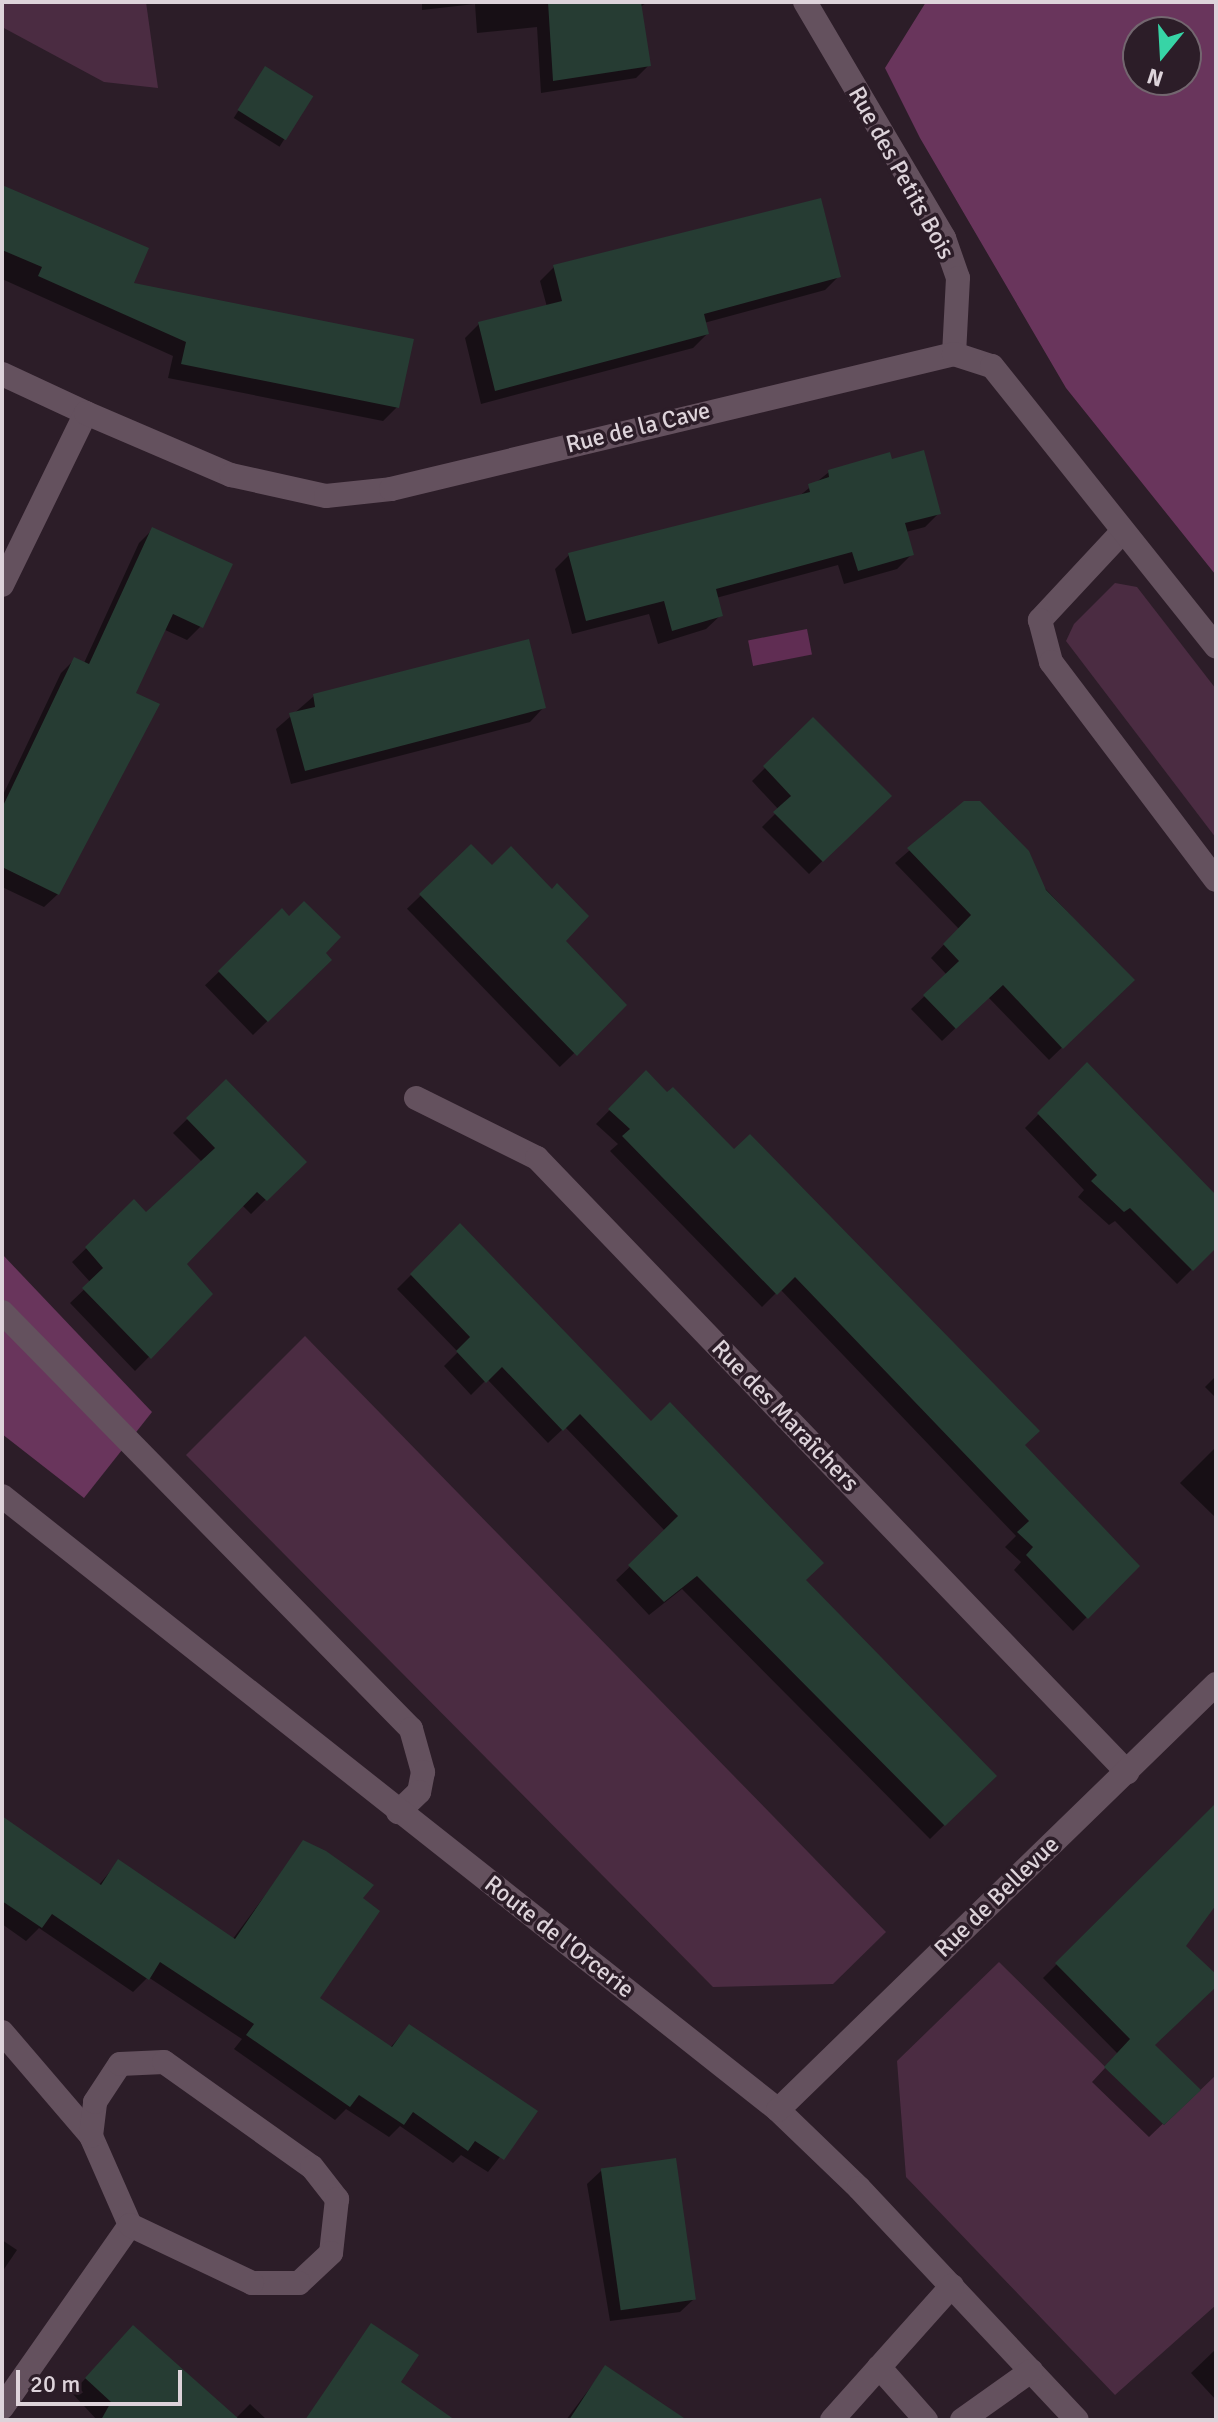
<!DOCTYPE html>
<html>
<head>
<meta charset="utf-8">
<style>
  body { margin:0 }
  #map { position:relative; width:1218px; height:2422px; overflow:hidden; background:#2c1d28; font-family:Signika,sans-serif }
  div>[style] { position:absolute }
  .green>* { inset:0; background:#4b2c42 }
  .forest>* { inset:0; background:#69355c }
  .water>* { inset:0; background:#602d53; transform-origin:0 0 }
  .shadow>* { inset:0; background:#0007; transform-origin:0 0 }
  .building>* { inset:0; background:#263c33; transform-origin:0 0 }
  .minor>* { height:24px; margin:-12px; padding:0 12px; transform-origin:12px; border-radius:12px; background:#64515e }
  span { translate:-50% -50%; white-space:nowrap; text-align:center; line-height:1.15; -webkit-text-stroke:7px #2c1d28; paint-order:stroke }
  .street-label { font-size:24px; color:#ddd3da }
  .frame { position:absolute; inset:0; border:4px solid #ddd3da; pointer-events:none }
  .north { position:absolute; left:1122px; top:16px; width:80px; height:80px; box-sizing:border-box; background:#2c1d28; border:2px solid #73666f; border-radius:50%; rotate:198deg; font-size:22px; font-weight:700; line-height:32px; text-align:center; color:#ddd3da }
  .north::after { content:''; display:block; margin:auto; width:28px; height:36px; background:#37d4a6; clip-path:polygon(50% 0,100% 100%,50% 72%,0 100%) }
  .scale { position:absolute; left:16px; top:2370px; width:166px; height:36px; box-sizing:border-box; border:4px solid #ddd3da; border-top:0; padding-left:10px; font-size:24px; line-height:28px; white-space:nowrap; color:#ddd3da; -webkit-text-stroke:6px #2c1d28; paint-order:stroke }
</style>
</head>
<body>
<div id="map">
  <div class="green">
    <div style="clip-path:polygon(2px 2px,146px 2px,158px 88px,104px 82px,2px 27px)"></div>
    <div style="clip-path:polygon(1115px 583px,1137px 587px,1216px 689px,1216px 838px,1066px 641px,1074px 624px)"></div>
    <div style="clip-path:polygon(305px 1336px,886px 1932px,833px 1984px,713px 1987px,186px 1455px)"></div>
    <div style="clip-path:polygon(999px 1962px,1164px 2125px,1216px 2075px,1216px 2305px,1115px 2395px,906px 2177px,897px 2061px)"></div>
  </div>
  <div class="forest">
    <div style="clip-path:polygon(evenodd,926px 2px,1216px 2px,1215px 574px,1066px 388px,920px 138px,885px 68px,926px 2px,1138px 32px,1186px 32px,1186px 80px,1138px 80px,1138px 32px)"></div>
    <div style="clip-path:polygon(2px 1254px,152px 1412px,84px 1498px,2px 1434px)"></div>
  </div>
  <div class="water">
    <div style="left:807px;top:629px;width:26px;height:60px;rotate:79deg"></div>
  </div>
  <div class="shadow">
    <div style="clip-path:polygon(422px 2px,648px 2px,640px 7px,649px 65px,636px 78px,541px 93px,537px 27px,477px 33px,475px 4px,422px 10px)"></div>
    <div style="left:265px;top:68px;width:54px;height:59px;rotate:32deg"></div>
    <div style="clip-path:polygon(2px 185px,131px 284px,397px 407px,383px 421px,168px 378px,173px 356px,2px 279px)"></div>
    <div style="clip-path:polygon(554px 267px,839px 276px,825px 290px,704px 323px,707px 334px,693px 348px,481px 404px,465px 338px,479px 324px,547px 307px,540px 281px)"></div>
    <div style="clip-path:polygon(891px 461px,939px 513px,925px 527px,906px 532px,912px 554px,897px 569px,844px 584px,838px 565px,716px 598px,721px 615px,706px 629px,658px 644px,649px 614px,572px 634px,555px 569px,569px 555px,798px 497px,829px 472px)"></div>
    <div style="clip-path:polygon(153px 529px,201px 626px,187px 640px,163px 629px,133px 694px,58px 894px,44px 907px,2px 887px,2px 797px,61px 673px,75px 659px,84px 663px,139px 543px)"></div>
    <div style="clip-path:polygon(314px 696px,544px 707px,530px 722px,291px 784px,276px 729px)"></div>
    <div style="clip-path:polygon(813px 720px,889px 796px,809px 874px,762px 827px,779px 810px,752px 781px)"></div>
    <div style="clip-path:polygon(964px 803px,1132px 980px,1049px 1060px,988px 997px,942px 1041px,911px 1009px,947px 975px,931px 958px,959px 929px,895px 863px)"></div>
    <div style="left:471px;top:847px;width:220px;height:89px;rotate:46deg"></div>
    <div style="left:282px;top:911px;width:69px;height:107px;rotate:46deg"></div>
    <div style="clip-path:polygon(1087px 1065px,1216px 1197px,1216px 1245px,1177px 1284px,1115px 1221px,1109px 1225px,1078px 1197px,1084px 1190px,1025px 1128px)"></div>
    <div style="clip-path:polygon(646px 1073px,1022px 1445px,1137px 1566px,1073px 1631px,1014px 1570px,1021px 1562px,1005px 1547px,1016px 1536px,780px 1289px,762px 1307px,610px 1151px,618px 1144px,596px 1124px)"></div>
    <div style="clip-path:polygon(226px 1081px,304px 1162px,251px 1214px,242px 1205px,184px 1264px,211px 1294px,135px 1371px,70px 1303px,91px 1283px,72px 1262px,134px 1202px,146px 1215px,202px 1162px,173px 1133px)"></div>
    <div style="clip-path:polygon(460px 1226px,994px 1776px,930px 1839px,682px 1589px,649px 1615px,616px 1580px,666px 1532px,565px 1427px,548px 1443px,487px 1379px,471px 1395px,444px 1366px,458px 1352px,397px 1289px)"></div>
    <div style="clip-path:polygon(1216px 1376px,1216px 1398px,1205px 1387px)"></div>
    <div style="clip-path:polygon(1216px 1447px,1216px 1518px,1180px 1483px)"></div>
    <div style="clip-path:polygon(1213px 1808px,1216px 1902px,1183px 1946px,1216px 1977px,1216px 1985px,1153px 2045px,1198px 2090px,1149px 2137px,1092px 2082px,1118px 2054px,1043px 1978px)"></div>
    <div style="clip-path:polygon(2px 1819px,98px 1886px,118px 1862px,232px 1940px,304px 1843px,360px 1898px,317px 1999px,390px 2048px,409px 2026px,535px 2112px,488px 2172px,461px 2155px,453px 2163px,400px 2126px,389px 2137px,346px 2109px,335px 2120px,234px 2049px,242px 2039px,148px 1977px,133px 1992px,39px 1928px,26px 1941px,2px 1924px)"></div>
    <div style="clip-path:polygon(602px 2170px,695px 2298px,680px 2312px,610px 2321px,587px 2184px)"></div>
    <div style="clip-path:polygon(2px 2240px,17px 2250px,2px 2272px)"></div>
    <div style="clip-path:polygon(119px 2342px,235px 2419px,250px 2404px,267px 2420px,97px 2420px,72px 2393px)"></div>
    <div style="clip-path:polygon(1216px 2349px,1216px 2400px,1191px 2373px)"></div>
    <div style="clip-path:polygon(605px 2368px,684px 2420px,566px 2420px)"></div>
  </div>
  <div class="building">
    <div style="clip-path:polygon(548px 2px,641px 2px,651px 66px,553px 81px)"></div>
    <div style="left:265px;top:66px;width:57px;height:52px;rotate:32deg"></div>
    <div style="clip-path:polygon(2px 185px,149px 248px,134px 283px,414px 339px,399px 408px,181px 364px,186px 342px,38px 276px,42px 267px,2px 250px)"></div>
    <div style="clip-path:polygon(821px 198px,841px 277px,704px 314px,709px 334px,495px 391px,478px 322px,562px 301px,553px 265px)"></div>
    <div style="clip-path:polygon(924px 450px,941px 514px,905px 523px,914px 555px,858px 571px,852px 552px,716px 589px,723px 616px,672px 631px,664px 601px,586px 621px,568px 553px,810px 492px,808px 484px,829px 477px,828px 470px,890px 452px,892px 459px)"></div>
    <div style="clip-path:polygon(152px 527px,233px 564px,203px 628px,173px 614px,136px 693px,160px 704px,59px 895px,2px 867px,2px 808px,74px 657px,89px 664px)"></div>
    <div style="clip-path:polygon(529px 639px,546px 708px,305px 771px,289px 713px,315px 707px,313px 694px)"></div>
    <div style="clip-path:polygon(813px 717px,892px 796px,823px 862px,773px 812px,791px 796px,763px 766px)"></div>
    <div style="clip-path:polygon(964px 801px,980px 801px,1029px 851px,1046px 890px,1135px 980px,1063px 1049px,1003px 985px,956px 1029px,923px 995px,959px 961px,943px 944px,971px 915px,907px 848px)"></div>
    <div style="clip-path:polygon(471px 844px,492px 865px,511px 846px,552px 889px,557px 883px,589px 916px,566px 941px,627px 1005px,577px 1056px,419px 894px)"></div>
    <div style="clip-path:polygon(304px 901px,341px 937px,326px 953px,332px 960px,268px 1022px,218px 971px,282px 908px,289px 916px)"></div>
    <div style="clip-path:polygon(1087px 1062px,1216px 1195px,1216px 1248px,1193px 1271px,1130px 1208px,1124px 1212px,1091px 1181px,1097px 1175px,1037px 1113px)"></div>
    <div style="clip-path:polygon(646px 1070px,667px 1092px,673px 1087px,734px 1149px,750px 1134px,1040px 1431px,1025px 1445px,1140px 1566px,1088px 1619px,1026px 1555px,1033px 1547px,1017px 1532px,1029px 1521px,795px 1277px,777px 1295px,622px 1136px,630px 1129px,608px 1109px)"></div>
    <div style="clip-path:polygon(226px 1079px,307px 1162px,267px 1201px,257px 1192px,187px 1264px,213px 1294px,151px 1359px,82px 1288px,103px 1268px,85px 1247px,134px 1199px,146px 1212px,215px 1148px,186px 1118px)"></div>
    <div style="clip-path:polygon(460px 1223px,651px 1421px,670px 1402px,824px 1563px,806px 1580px,997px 1776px,945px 1826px,697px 1576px,664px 1602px,628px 1565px,678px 1516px,580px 1414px,563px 1431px,502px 1367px,486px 1383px,456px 1351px,470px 1337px,410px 1274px)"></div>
    <div style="clip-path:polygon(1216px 1803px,1216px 1905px,1186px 1946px,1216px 1974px,1216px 1987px,1155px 2045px,1201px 2090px,1164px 2125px,1104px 2067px,1130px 2039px,1055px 1963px)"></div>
    <div style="clip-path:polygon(2px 1816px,101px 1885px,118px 1859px,235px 1939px,303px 1840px,326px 1851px,374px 1885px,363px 1898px,380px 1911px,320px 1998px,392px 2047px,409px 2024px,538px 2111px,504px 2160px,475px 2141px,468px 2151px,413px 2112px,404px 2125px,359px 2095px,350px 2107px,246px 2035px,254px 2024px,160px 1962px,149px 1980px,52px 1914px,42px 1928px,2px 1901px)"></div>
    <div style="left:676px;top:2158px;width:143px;height:76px;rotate:82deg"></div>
    <div style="clip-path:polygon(371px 2323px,419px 2355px,401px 2382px,455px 2420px,305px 2420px)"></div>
    <div style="clip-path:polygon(133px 2325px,240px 2420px,101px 2420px,111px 2402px,85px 2378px)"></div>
    <div style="clip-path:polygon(605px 2365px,687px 2420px,569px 2420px)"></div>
  </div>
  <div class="minor">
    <div style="left:805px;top:2px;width:274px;rotate:59.5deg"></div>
    <div style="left:944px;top:238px;width:42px;rotate:70.7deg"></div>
    <div style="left:958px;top:278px;width:76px;rotate:93deg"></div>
    <div style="left:2px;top:374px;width:93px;rotate:24.9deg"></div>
    <div style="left:1123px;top:531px;width:122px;rotate:133deg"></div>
    <div style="left:1040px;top:620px;width:43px;rotate:75.3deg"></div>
    <div style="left:1051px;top:662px;width:273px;rotate:52.9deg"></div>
    <div style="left:2px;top:585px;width:191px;rotate:-64deg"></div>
    <div style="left:86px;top:413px;width:158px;rotate:23.2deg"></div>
    <div style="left:231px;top:475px;width:97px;rotate:12.5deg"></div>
    <div style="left:326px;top:496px;width:65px;rotate:-6.1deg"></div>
    <div style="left:391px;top:489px;width:579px;rotate:-13.48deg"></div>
    <div style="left:954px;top:354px;width:40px;rotate:18deg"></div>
    <div style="left:992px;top:366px;width:359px;rotate:51.4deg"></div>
    <div style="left:416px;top:1098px;width:135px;rotate:26.4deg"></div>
    <div style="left:537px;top:1158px;width:852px;rotate:46.14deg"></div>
    <div style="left:2px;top:1312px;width:584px;rotate:45.55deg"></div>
    <div style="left:411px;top:1729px;width:45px;rotate:74.4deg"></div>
    <div style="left:423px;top:1772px;width:20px;rotate:101deg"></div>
    <div style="left:419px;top:1792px;width:29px;rotate:136deg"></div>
    <div style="left:2px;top:1496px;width:990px;rotate:38.35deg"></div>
    <div style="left:778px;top:2110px;width:112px;rotate:43.9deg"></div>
    <div style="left:859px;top:2188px;width:318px;rotate:46.8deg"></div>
    <div style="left:2px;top:2032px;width:137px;rotate:49.4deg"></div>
    <div style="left:91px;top:2136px;width:97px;rotate:66.3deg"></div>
    <div style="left:130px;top:2225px;width:223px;rotate:125deg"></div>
    <div style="left:778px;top:2110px;width:611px;rotate:-44.2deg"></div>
    <div style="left:91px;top:2136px;width:34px;rotate:-83deg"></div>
    <div style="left:95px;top:2102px;width:45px;rotate:-56.7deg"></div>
    <div style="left:120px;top:2064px;width:44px;rotate:-2.6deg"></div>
    <div style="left:164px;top:2062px;width:181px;rotate:35.4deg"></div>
    <div style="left:312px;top:2167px;width:41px;rotate:52deg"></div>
    <div style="left:337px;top:2199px;width:54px;rotate:96.3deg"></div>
    <div style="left:331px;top:2253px;width:44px;rotate:136.8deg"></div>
    <div style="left:299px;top:2283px;width:47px;rotate:180deg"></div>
    <div style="left:252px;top:2283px;width:135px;rotate:-154.6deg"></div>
    <div style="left:879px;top:2367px;width:71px;rotate:48.4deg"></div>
    <div style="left:832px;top:2420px;width:180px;rotate:-48.2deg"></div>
    <div style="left:962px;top:2420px;width:85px;rotate:-35.4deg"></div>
  </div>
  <div class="street-label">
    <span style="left:901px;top:173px;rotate:61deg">Rue des Petits Bois</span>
    <span style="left:638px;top:428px;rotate:-14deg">Rue de la Cave</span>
    <span style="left:785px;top:1416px;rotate:46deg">Rue des Maraîchers</span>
    <span style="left:997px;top:1897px;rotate:-44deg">Rue de Bellevue</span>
    <span style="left:559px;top:1937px;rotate:38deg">Route de l'Orcerie</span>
  </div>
  <div class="frame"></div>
  <div class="north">N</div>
  <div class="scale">20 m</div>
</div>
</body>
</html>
